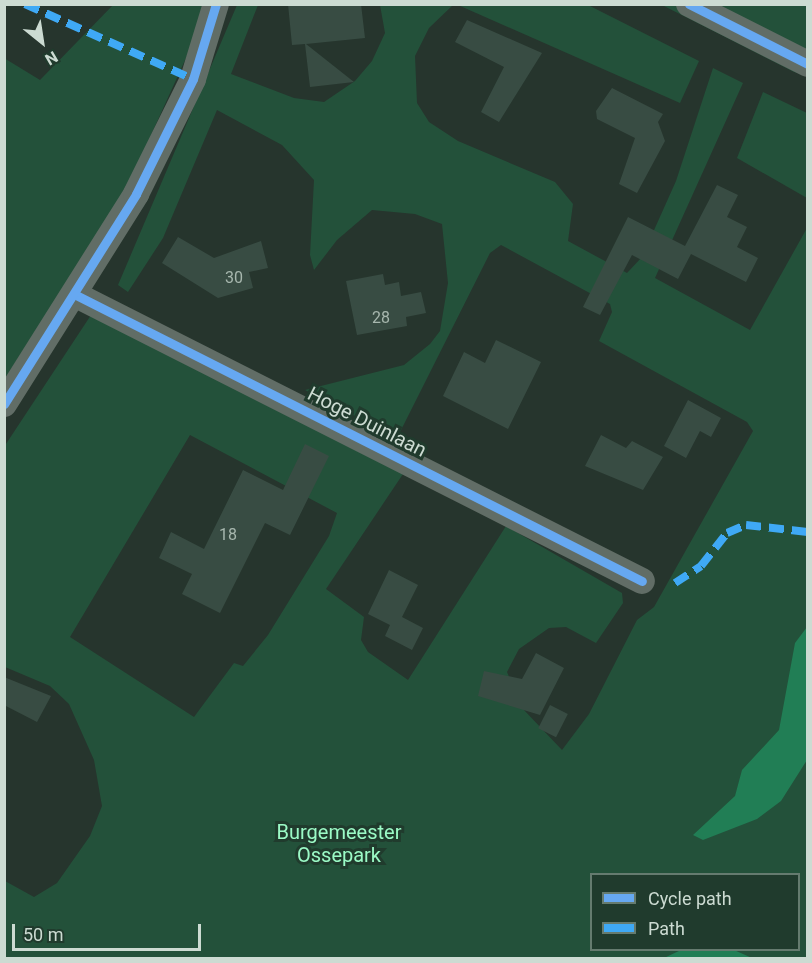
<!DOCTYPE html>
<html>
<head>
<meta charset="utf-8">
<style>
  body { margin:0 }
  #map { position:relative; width:812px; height:963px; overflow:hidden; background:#26352d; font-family:Roboto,sans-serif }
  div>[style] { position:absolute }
  .green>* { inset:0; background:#23513a }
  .water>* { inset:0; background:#217e55 }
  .building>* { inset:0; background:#384c43; transform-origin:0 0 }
  .minor>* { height:26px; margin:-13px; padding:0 13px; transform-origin:13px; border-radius:13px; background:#616d66 }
  .quiet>* { height:8px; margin-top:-4px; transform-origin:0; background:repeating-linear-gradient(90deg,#3fa9f5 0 15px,transparent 0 23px) }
  .cycleway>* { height:9px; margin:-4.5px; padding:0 4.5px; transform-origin:4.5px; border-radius:4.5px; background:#66a8f1 }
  span { translate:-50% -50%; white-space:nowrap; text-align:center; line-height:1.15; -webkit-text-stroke:6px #203b2d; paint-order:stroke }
  .number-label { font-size:16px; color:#a7b7ae }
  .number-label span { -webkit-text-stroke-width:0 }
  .street-label { font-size:20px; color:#ccdbd2 }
  .park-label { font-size:20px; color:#9bfac6 }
  .frame { position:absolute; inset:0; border:6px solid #ccdbd2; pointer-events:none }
  .legend { position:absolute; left:590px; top:873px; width:210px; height:78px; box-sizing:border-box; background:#203b2d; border:2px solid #657b6f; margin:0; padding:8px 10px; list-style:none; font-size:18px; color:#ccdbd2 }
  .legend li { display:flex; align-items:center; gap:12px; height:30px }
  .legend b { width:30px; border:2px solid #657b6f }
  .north { position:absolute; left:12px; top:12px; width:60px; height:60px; -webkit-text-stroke:4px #203b2d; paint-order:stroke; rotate:150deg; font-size:16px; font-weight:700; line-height:24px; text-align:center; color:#ccdbd2 }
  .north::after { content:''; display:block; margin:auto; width:21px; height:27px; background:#ccdbd2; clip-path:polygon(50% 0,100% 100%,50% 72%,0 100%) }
  .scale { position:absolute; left:12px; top:924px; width:189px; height:27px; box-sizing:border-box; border:3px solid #ccdbd2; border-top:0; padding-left:8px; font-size:18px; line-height:21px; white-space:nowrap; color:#ccdbd2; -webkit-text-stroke:4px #203b2d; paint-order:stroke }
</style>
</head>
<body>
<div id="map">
  <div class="green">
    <div style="clip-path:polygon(113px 5px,210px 5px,127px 188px,4px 380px,4px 58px,40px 80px)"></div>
    <div style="clip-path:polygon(evenodd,237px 5px,258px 5px,231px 74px,294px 98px,324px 102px,355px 81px,372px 61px,385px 33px,380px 5px,453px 5px,429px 28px,415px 56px,417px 103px,429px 122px,458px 141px,555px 182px,573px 204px,568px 241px,627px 273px,642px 257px,676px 181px,713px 68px,743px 83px,655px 278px,750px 330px,807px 228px,807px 958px,5px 958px,5px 881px,34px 897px,57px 883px,90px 836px,102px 806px,94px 760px,69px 704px,50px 686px,5px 667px,4px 447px,91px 315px,405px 471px,326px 589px,364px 617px,361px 640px,368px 652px,408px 680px,506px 526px,622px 593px,623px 603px,596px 643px,566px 627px,549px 628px,519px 649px,507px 672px,523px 709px,562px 750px,589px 714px,637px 620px,654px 607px,753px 431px,747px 422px,599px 341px,612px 312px,610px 304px,501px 245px,490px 253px,397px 438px,305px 390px,404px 365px,430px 344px,440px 331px,448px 283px,442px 224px,415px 214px,372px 210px,337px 240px,314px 270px,310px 255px,314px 180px,282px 145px,217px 110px,163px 238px,128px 292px,118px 285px,237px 5px,190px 435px,337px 513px,329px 536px,268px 635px,243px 666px,234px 663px,194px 717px,70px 637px,190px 435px,237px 5px,592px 874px,798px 874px,798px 950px,592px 950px,592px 874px)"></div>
    <div style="clip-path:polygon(458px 5px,588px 5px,699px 61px,680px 103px)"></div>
    <div style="clip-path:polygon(662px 5px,807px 5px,807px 76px,794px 72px)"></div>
    <div style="clip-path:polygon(763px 92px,807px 113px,807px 198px,737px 158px)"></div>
  </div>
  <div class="water">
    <div style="clip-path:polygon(807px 627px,807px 760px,781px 801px,757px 819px,703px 840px,693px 835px,735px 796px,742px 770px,779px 730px,795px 643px)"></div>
    <div style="clip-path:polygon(681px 950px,734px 950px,752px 958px,664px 958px)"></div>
  </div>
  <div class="building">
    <div style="clip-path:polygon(288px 4px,361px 4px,365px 38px,306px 44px,354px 82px,310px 87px,305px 44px,292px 45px)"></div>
    <div style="clip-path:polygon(467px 20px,542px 53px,499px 122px,481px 112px,504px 67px,455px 42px)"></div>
    <div style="clip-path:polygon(612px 88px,663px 114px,658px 122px,665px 141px,637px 193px,619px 184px,635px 138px,597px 119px,596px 111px)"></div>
    <div style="clip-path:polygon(717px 185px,738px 195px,727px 217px,747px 227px,737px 247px,758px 258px,746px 282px,691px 254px,678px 279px,632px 255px,600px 315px,583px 307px,628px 217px,685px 246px)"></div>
    <div style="clip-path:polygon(178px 237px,214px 258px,261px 241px,268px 268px,249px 272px,253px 288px,218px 298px,162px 263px)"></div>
    <div style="clip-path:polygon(383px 274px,385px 285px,399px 282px,401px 296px,421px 292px,426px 313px,406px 317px,407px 326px,357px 335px,346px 281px)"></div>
    <div style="clip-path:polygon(496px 340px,541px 362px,508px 429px,443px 396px,464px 352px,485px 363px)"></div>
    <div style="clip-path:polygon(688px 400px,721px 418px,711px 437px,700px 431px,686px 458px,664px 446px)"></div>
    <div style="clip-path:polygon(601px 435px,626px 448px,632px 441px,663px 457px,643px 490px,585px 466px)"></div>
    <div style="clip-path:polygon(305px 444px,329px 456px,290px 535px,265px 523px,220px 613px,182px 594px,192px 574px,159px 558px,171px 532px,204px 549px,243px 470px,283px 490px)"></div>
    <div style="clip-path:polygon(389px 570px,418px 585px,402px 617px,423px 628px,412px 650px,385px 636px,390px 625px,368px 614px)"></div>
    <div style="clip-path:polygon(536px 653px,564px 668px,540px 715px,478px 696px,484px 671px,522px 679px)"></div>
    <div style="clip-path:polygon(4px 677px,51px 696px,37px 722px,4px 705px)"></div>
    <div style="left:550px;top:705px;width:20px;height:26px;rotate:27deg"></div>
  </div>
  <div class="minor">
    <div style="left:689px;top:4px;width:133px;rotate:26.8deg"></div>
    <div style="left:76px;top:295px;width:634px;rotate:26.81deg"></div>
    <div style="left:4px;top:404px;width:248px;rotate:-57.8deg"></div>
    <div style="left:136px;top:194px;width:128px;rotate:-63.6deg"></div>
    <div style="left:193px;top:79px;width:78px;rotate:-73deg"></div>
  </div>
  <div class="quiet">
    <div style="left:25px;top:4px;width:184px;rotate:24.1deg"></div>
    <div style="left:675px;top:583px;width:31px;rotate:-33deg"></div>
    <div style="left:701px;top:566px;width:42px;rotate:-51.8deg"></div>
    <div style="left:727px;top:533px;width:21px;rotate:-23deg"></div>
    <div style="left:746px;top:525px;width:62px;rotate:6.4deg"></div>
  </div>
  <div class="cycleway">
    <div style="left:689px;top:4px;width:133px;rotate:26.8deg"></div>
    <div style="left:76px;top:295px;width:634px;rotate:26.81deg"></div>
    <div style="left:4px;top:404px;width:248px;rotate:-57.8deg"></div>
    <div style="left:136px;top:194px;width:128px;rotate:-63.6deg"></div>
    <div style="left:193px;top:79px;width:78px;rotate:-73deg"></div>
  </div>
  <div class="number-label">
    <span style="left:234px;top:278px">30</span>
    <span style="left:381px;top:318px">28</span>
    <span style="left:228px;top:535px">18</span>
  </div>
  <div class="street-label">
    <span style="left:367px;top:422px;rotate:27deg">Hoge Duinlaan</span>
  </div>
  <div class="park-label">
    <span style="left:339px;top:844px">Burgemeester<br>Ossepark</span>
  </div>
  <div class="frame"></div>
  <ul class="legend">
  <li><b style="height:8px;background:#66a8f1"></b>Cycle path</li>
  <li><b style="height:8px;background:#3fa9f5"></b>Path</li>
  </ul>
  <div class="north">N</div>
  <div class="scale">50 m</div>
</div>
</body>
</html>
